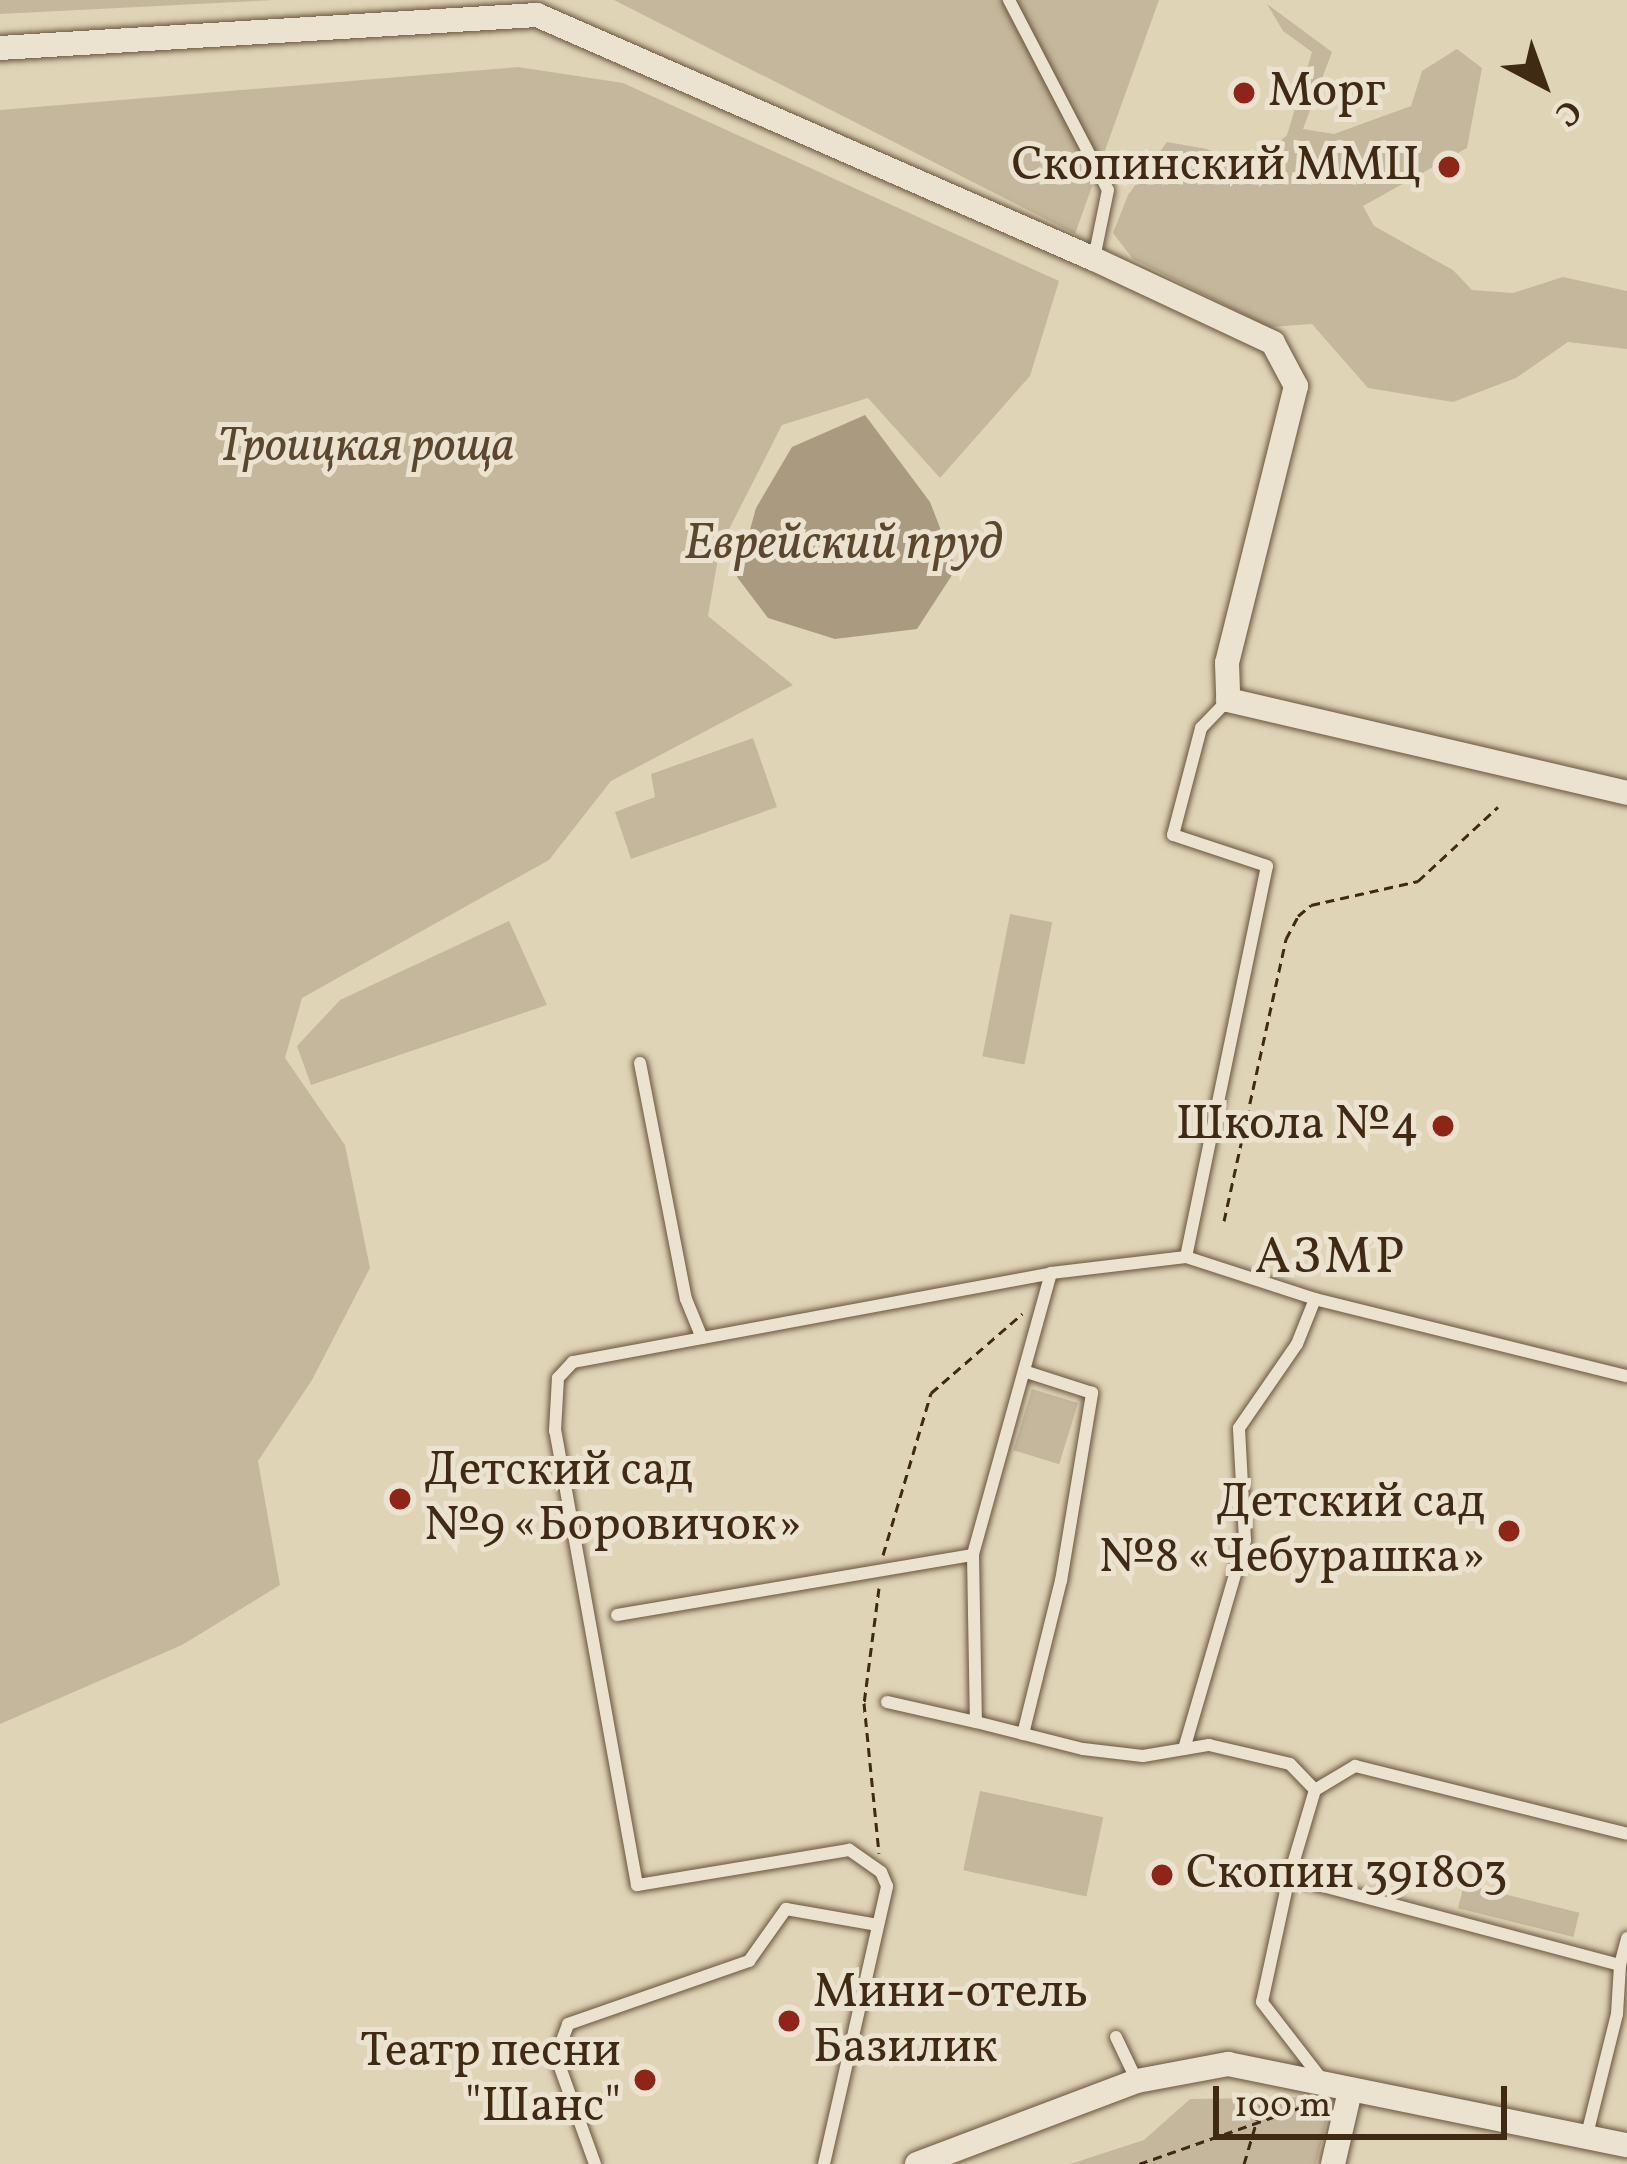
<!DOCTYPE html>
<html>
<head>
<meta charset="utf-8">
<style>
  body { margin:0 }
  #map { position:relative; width:1627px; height:2164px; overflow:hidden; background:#e0d4b7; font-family:Vollkorn,serif }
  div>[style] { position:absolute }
  .green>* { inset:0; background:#c5b79b; transform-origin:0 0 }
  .water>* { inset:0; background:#aa9a7f }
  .path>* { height:3px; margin-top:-1.5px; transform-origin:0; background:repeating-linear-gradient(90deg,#412a13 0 9px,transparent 0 15px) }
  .roads { filter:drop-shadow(0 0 3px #69543c) drop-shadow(0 0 3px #69543c) }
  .lane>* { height:12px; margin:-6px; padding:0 6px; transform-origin:6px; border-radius:6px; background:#ebe3d0 }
  .street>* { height:24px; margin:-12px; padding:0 12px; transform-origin:12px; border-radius:12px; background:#ebe3d0 }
  .dots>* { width:33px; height:33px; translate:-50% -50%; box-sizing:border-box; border:6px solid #ebe3d0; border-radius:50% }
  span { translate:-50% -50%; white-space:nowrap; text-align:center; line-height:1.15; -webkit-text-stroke:10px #ebe3d0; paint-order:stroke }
  .poi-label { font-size:48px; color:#412a13 }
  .left { translate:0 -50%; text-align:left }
  .right { translate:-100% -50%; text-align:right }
  .park-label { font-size:48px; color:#5b462e; font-style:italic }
  .water-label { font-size:51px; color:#5b462e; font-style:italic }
  .neighbourhood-label { font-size:51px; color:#412a13; letter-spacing:3px }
  .north { position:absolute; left:1483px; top:24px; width:120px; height:120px; -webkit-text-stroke:9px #ebe3d0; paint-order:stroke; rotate:139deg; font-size:33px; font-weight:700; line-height:48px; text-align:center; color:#412a13 }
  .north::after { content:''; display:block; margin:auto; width:42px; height:54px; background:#412a13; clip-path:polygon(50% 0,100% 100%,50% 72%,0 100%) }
  .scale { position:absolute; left:1213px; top:2086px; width:294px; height:54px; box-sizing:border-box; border:6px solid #412a13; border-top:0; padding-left:15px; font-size:36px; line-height:42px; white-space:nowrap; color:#412a13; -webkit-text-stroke:9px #ebe3d0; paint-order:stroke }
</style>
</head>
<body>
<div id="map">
  <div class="green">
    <div style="clip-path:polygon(0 0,275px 0,0 14px)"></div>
    <div style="clip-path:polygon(614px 0,1159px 0,1075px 234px)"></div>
    <div style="clip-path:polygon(1267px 4px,1332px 52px,1303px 129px,1334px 134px,1411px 106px,1422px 71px,1457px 49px,1482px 68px,1467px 148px,1363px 206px,1374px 226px,1453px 270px,1472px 290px,1513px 293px,1563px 277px,1627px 291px,1627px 349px,1568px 342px,1516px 378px,1453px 402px,1368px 388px,1312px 324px,1269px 327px,1133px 259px,1113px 233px,1128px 195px,1167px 142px,1207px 149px,1247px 171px,1287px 135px,1312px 52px,1283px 31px)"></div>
    <div style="clip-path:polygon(518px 67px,623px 83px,1059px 281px,1030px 376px,940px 478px,868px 398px,782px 425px,720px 547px,708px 616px,793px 685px,611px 781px,549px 860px,302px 998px,285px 1058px,345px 1145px,370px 1268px,312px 1380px,258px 1461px,280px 1585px,182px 1645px,0 1724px,0 110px)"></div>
    <div style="clip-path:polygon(753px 738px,777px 807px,631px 859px,615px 812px,655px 797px,651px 774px)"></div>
    <div style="left:1010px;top:914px;width:43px;height:145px;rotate:11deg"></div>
    <div style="clip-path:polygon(509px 921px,547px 1005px,311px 1085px,297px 1046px,340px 1000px)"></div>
    <div style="left:1032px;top:1389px;width:48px;height:64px;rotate:17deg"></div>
    <div style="left:980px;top:1791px;width:126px;height:81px;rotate:12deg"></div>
    <div style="left:1464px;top:1884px;width:119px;height:25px;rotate:14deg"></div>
    <div style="clip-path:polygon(1311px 2097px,1329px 2111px,1316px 2164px,1070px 2164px,1144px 2140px,1190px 2099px)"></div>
  </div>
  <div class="water">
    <div style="clip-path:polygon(865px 415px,930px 502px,956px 569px,917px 629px,835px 639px,768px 618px,737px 577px,756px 508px,792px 447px)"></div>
  </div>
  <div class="path">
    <div style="left:1224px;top:1221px;width:289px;rotate:-77.6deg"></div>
    <div style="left:1286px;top:939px;width:26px;rotate:-62deg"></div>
    <div style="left:1298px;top:916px;width:17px;rotate:-40deg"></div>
    <div style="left:1311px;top:905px;width:110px;rotate:-12.6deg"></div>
    <div style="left:1418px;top:881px;width:109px;rotate:-42.8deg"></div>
    <div style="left:883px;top:1555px;width:169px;rotate:-73.5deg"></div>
    <div style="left:931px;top:1393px;width:121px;rotate:-41deg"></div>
    <div style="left:879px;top:1588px;width:116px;rotate:97.4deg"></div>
    <div style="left:864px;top:1703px;width:151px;rotate:84.3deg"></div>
    <div style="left:1139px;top:2164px;width:181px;rotate:-19.3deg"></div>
    <div style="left:1244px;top:2164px;width:74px;rotate:-73.5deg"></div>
  </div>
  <div class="roads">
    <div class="lane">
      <div style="left:1009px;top:0;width:214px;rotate:62.5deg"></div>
      <div style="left:1108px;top:190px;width:69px;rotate:101.6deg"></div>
      <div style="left:640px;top:1063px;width:240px;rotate:79deg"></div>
      <div style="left:686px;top:1299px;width:42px;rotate:67.7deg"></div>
      <div style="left:1186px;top:1257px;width:136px;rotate:18deg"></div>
      <div style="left:1315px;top:1299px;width:321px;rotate:13.9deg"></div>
      <div style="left:1051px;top:1273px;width:293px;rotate:105.5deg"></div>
      <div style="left:973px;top:1555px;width:167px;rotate:89deg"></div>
      <div style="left:976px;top:1722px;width:110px;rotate:14.2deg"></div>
      <div style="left:1083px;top:1749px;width:60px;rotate:6.7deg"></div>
      <div style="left:1143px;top:1756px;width:67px;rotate:-9.5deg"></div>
      <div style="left:1209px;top:1745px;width:83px;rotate:13.2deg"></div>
      <div style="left:1290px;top:1764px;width:36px;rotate:46deg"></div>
      <div style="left:1315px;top:1790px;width:91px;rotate:106.6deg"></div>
      <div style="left:617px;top:1615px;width:361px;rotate:-9.6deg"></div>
      <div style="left:887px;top:1702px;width:91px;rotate:12.7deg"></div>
      <div style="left:1023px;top:1734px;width:158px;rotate:-76.1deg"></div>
      <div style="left:1061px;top:1581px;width:191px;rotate:-80.6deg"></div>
      <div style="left:1092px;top:1393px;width:71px;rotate:-162.1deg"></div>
      <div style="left:1184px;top:1749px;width:218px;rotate:-73.7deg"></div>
      <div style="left:1245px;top:1540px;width:112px;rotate:-93.1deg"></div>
      <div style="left:1239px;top:1428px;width:102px;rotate:-55.4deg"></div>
      <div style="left:1297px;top:1344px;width:48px;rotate:-68.2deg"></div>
      <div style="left:1315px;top:1790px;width:47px;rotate:-31deg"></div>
      <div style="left:1355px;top:1766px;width:280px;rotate:14deg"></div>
      <div style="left:1620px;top:1965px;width:28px;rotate:-75deg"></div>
      <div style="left:1116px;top:2037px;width:49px;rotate:64.5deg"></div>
      <div style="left:1323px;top:2081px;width:100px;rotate:-127.7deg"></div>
      <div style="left:1262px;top:2002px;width:128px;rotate:-77.8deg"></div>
      <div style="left:1289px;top:1877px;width:342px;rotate:14.9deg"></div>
      <div style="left:1620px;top:1965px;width:49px;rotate:93.5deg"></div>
      <div style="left:1617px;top:2014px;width:128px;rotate:104deg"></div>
      <div style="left:595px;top:2164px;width:115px;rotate:-109.9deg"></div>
      <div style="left:556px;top:2056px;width:34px;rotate:-69deg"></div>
      <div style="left:568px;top:2024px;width:192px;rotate:-19.2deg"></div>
      <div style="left:749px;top:1961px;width:64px;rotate:-54.6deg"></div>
      <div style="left:786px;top:1909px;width:93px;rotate:9.9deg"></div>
      <div style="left:824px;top:2164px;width:285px;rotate:-77.2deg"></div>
      <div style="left:887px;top:1886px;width:15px;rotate:-113deg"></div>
      <div style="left:881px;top:1872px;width:39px;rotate:-145deg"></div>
      <div style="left:849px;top:1850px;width:215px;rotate:170.6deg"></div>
      <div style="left:637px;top:1885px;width:461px;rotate:-100.2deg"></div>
      <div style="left:555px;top:1431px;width:53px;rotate:-86.8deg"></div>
      <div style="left:558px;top:1378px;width:22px;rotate:-47deg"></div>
      <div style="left:573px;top:1362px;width:486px;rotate:-10.5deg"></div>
      <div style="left:1051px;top:1273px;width:136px;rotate:-6.8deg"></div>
      <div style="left:1186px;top:1257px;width:399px;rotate:-78.3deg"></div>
      <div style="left:1267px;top:866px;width:99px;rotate:-161.7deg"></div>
      <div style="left:1173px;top:835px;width:111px;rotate:-75.3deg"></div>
      <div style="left:1201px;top:728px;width:39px;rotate:-46deg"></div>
    </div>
    <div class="street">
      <div style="left:0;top:48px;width:538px;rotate:-3.52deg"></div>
      <div style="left:537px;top:15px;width:608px;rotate:23.66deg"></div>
      <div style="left:1094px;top:259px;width:198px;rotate:25.1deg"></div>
      <div style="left:1273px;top:343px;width:49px;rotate:61.9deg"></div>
      <div style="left:1296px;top:386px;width:285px;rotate:104deg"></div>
      <div style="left:1227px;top:663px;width:37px;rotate:88deg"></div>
      <div style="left:1228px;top:700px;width:410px;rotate:13.1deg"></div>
      <div style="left:917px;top:2164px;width:235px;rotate:-20.7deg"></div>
      <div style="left:1137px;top:2081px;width:93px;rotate:-10.6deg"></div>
      <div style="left:1228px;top:2064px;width:407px;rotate:11.5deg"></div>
      <div style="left:1333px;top:2164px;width:75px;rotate:-76.9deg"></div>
    </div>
  </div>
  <div class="dots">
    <div style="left:1244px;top:93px;background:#8f2418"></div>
    <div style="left:1449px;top:167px;background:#8f2418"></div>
    <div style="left:1443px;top:1126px;background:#8f2418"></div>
    <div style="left:400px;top:1499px;background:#8f2418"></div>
    <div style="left:1509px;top:1531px;background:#8f2418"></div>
    <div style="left:1162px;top:1875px;background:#8f2418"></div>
    <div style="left:789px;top:2021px;background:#8f2418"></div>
    <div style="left:645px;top:2080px;background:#8f2418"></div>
  </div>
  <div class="poi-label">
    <span class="left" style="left:1268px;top:93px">Морг</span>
    <span class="right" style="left:1422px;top:167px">Скопинский ММЦ</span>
    <span class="right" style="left:1419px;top:1126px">Школа №4</span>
    <span class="left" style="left:424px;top:1499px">Детский сад<br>№9 «Боровичок»</span>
    <span class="right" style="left:1485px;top:1531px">Детский сад<br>№8 «Чебурашка»</span>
    <span class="left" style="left:1186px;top:1875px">Скопин 391803</span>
    <span class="left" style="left:813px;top:2021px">Мини-отель<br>Базилик</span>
    <span class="right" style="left:621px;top:2080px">Театр песни<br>"Шанс"</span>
  </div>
  <div class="park-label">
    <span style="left:366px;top:448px">Троицкая роща</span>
  </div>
  <div class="water-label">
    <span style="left:843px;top:545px">Еврейский пруд</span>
  </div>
  <div class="neighbourhood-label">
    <span style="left:1331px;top:1259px">АЗМР</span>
  </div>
  <div class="north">С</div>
  <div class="scale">100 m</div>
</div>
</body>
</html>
